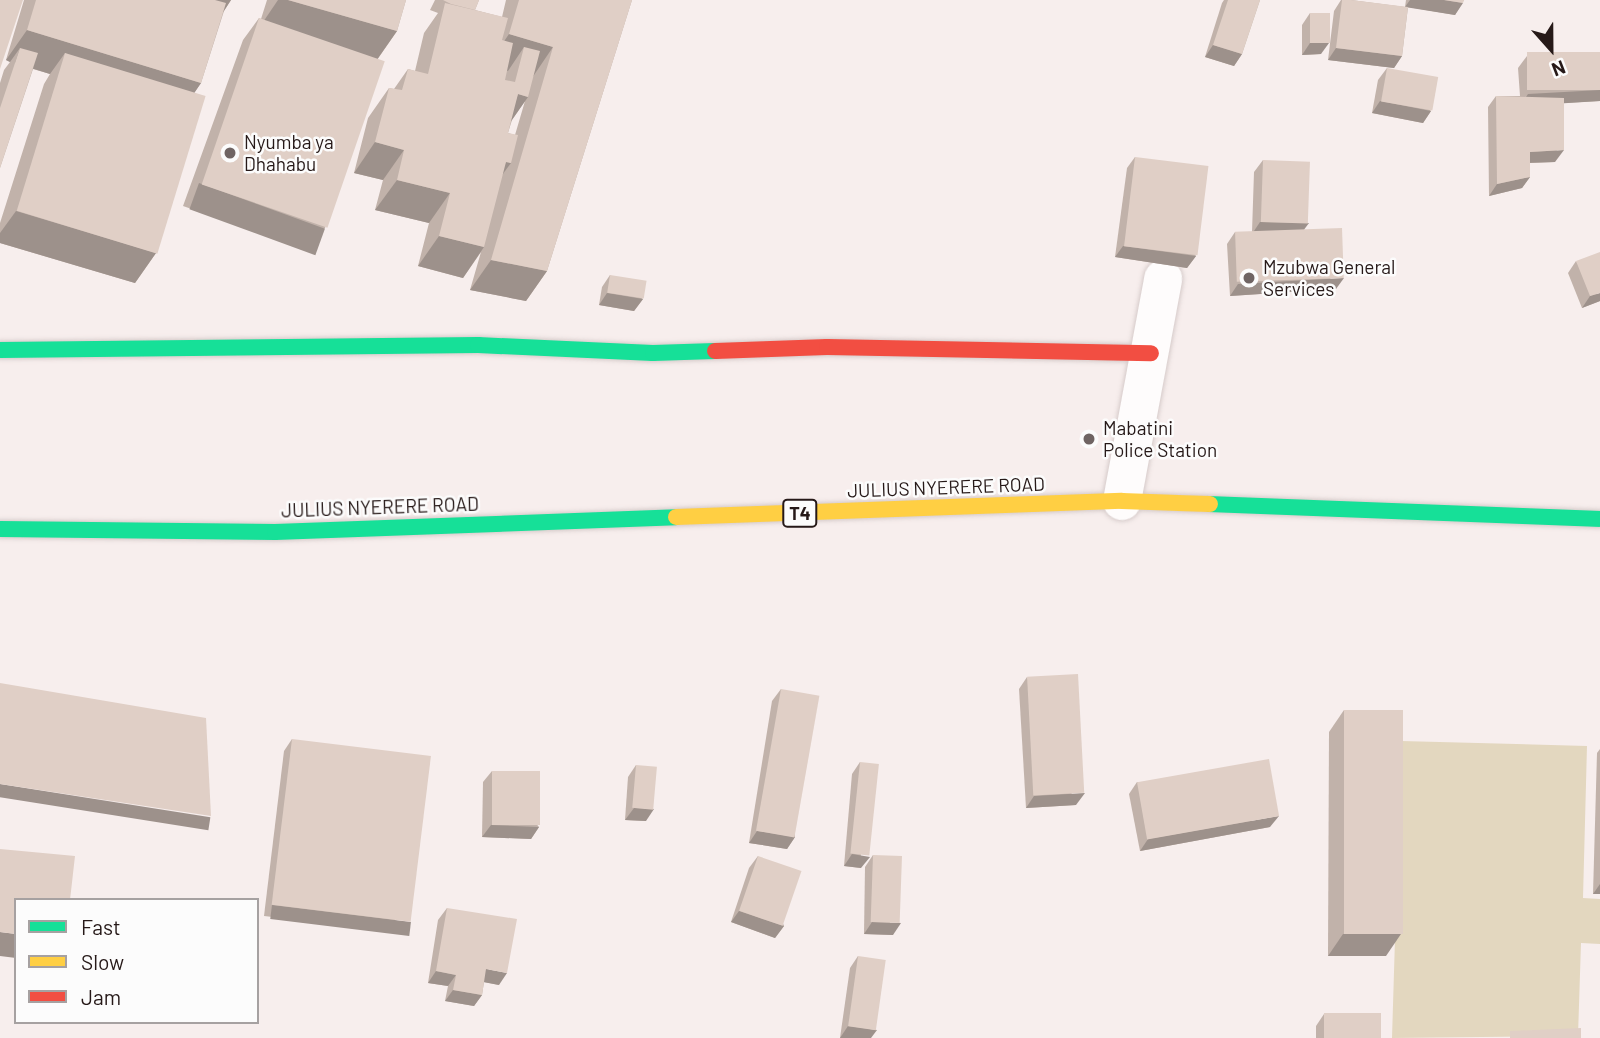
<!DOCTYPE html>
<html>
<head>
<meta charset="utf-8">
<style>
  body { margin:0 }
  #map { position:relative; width:1600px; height:1038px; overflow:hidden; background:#f7eeed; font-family:Barlow,sans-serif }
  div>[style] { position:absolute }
  .green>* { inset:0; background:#e3d7bf }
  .roads { filter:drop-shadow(0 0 2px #d6cbca) drop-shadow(0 0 2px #d6cbca) }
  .street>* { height:38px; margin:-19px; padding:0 19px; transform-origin:19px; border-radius:19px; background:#fefcfc }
  .fast>* { height:16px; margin:-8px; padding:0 8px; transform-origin:8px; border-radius:8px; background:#16e098 }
  .slow>* { height:16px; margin:-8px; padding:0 8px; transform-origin:8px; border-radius:8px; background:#ffcf43 }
  .jam>* { height:16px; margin:-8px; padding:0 8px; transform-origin:8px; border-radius:8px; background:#f24e42 }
  .wall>* { inset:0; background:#c1b2aa }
  .shaded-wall>* { inset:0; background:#9d918b; transform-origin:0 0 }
  .building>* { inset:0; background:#e0cfc6; transform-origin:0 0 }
  .dots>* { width:19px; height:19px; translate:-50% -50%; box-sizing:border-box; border:4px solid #fcfcfc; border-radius:50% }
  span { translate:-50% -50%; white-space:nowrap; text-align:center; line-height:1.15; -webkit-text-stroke:5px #fcfcfc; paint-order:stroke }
  .shield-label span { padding:2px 5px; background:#fcfcfc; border:2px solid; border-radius:5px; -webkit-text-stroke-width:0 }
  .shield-label { font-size:18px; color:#261918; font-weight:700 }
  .poi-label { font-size:19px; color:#261918 }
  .left { translate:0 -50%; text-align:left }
  .street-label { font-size:19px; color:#261918 }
  .legend { position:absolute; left:14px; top:898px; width:245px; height:126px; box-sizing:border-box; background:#fcfcfc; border:2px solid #a6a1a1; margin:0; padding:9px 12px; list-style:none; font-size:21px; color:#261918 }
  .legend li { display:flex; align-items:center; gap:14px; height:35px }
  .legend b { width:35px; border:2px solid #a6a1a1 }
  .north { position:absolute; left:1516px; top:14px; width:70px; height:70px; -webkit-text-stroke:5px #fcfcfc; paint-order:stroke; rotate:159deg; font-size:19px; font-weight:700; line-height:28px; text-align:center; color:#261918 }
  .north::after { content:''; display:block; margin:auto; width:24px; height:32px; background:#261918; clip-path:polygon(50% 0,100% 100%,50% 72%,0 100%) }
</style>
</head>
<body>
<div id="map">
  <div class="green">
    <div style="clip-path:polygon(1401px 741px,1587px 746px,1583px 898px,1600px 899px,1600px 944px,1581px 943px,1578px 1036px,1392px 1038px)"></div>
  </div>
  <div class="roads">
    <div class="street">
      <div style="left:1122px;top:501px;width:226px;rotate:-79.5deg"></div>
    </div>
    <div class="fast">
      <div style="left:0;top:350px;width:478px;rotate:-0.6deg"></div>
      <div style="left:478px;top:345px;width:175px;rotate:2.6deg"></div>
      <div style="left:653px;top:353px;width:62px;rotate:-1.8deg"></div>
      <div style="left:1210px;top:504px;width:390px;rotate:2.2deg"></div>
      <div style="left:0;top:529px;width:275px;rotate:0.6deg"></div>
      <div style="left:275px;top:532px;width:401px;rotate:-2.1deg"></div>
    </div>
    <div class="slow">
      <div style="left:676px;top:517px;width:446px;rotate:-2.1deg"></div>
      <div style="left:1122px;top:501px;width:88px;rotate:2deg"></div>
    </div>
    <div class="jam">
      <div style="left:715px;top:351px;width:112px;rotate:-2deg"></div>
      <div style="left:827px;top:347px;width:324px;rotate:1.1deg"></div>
    </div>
  </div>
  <div class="wall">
    <div style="clip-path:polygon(24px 0,231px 0,224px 11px,201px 83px,194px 93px,156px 253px,135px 283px,0 243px,0 223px,44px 84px,50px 74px,33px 69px,0 168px,0 83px,4px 70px,10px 62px,6px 60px)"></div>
    <div style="clip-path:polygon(267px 0,406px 0,397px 31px,377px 60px,325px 228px,309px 250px,183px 206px,243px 40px,259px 18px,261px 19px)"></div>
    <div style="clip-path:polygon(evenodd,435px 0,479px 0,475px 10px,502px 17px,506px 0,632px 0,547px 271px,526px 301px,470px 290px,481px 252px,463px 278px,418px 266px,429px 223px,375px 210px,383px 180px,354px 173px,368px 118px,389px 88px,394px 89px,408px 69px,415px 71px,424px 33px,438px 13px,430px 10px,435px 0,525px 101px,515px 135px,508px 133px,512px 120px,525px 101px)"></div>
    <div style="clip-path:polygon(1224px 0,1260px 0,1242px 54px,1234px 66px,1205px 57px,1222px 3px)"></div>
    <div style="clip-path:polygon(1341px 0,1351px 0,1405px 7px,1406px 0,1464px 0,1455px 15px,1408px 7px,1402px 56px,1394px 68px,1328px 60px,1334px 11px)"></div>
    <div style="clip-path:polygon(1310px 13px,1321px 54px,1302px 55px,1302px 25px)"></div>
    <div style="clip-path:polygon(1600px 52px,1600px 101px,1564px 103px,1555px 162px,1530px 163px,1530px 177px,1522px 188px,1489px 196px,1488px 107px,1496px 96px,1520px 96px,1518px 68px,1527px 56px)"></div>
    <div style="clip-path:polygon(1387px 68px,1431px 111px,1423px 123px,1372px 113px,1378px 80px)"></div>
    <div style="clip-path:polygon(1135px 157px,1196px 256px,1187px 268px,1115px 257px,1127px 168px)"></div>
    <div style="clip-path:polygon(1263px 160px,1304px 229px,1336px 289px,1230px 296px,1227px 244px,1235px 232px,1252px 232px,1254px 172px)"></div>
    <div style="clip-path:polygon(1576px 261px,1600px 301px,1582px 308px,1568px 273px)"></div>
    <div style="clip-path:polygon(610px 275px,643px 299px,634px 311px,599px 305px,602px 287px)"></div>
    <div style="clip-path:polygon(1027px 677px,1076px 805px,1026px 808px,1019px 689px)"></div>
    <div style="clip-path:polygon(781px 689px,795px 837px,787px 849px,749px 843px,772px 701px)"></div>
    <div style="clip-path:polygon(1344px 710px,1386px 956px,1328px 956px,1329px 732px)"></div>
    <div style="clip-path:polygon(292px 739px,402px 932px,264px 916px,284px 751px)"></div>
    <div style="clip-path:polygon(1600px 749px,1600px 894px,1593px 894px,1597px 753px)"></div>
    <div style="clip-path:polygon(860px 762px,861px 868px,844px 866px,852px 774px)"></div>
    <div style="clip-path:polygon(636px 765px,646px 821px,625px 820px,628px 777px)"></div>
    <div style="clip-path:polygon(492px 771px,539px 827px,531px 839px,482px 837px,483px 782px)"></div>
    <div style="clip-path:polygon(1137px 782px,1270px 827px,1140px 851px,1129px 794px)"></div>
    <div style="clip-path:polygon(873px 855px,893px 935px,864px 934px,865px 867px)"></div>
    <div style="clip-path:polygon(758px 856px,784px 926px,775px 938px,731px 922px,749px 868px)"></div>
    <div style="clip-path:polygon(447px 908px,499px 985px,484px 982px,482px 995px,474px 1006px,445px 1001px,448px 986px,428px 983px,438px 920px)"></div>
    <div style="clip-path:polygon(858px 956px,871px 1038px,840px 1038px,850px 968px)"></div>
    <div style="clip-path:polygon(1324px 1014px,1381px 1038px,1316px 1038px,1316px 1026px)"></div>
  </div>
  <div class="shaded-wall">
    <div style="clip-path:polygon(130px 0,231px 0,218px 20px)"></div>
    <div style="clip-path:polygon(278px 0,288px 0,397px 31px,376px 61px,259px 28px)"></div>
    <div style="clip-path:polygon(1410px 0,1444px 0,1463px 3px,1455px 15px,1405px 7px)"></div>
    <div style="clip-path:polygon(27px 30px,201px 83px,180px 114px,65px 53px,50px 74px,15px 63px,20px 48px,10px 62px,6px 60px)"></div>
    <div style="clip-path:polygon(509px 34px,553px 47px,532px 78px,524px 47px,508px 71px,488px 65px)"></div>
    <div style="clip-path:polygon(1310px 43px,1329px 43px,1321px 54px,1302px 55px)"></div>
    <div style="clip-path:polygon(1213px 45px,1242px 54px,1234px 66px,1205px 57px)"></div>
    <div style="clip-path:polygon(1336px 48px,1402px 56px,1394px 68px,1328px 60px)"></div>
    <div style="clip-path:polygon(1600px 90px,1600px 101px,1520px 106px,1528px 94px)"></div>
    <div style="clip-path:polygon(518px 94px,528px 97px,507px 127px)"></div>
    <div style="clip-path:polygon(1380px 101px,1431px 111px,1423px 123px,1372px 113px)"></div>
    <div style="clip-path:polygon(375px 142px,404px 150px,383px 180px,354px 173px)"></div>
    <div style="clip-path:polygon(1564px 150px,1555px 162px,1522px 163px,1530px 152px)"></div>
    <div style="clip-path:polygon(506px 162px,511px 163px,489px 193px)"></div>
    <div style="clip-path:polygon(1530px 177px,1522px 188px,1489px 196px,1497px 184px)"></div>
    <div style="clip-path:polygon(397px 180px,450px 193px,429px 223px,375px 210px)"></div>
    <div style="left:199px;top:183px;width:134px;height:28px;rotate:20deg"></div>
    <div style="clip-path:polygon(16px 211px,156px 253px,135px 283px,0 243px,0 233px)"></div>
    <div style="clip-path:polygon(1260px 222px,1309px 223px,1300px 235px,1252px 234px)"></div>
    <div style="clip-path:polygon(439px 236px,484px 247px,463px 278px,418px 266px)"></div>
    <div style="clip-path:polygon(1123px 246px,1196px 256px,1187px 268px,1115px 257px)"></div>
    <div style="clip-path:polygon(491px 260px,547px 271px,526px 301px,470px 290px)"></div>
    <div style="clip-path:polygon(1344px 278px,1336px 289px,1230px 296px,1238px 284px)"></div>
    <div style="clip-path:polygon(607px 293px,643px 299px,634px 311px,599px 305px)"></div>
    <div style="clip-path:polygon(1600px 293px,1600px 301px,1582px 308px,1590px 296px)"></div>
    <div style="left:0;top:784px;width:213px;height:13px;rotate:9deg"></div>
    <div style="clip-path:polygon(1085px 793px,1076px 805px,1026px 808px,1034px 796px)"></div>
    <div style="clip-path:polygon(634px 808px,654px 809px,646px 821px,625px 820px)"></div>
    <div style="clip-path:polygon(1279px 816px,1270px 827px,1140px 851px,1148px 839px)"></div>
    <div style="clip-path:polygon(491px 825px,539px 827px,531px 839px,482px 837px)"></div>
    <div style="clip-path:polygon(757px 831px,795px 837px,787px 849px,749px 843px)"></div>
    <div style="clip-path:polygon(852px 854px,870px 857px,861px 868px,844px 866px)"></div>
    <div style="clip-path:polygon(1600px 884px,1600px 894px,1593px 894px)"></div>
    <div style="left:272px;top:905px;width:140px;height:14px;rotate:7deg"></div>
    <div style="clip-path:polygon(739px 911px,784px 926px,775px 938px,731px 922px)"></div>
    <div style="clip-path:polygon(872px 922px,901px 923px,893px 935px,864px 934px)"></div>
    <div style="clip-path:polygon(0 932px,16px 934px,16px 958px,0 956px)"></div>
    <div style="clip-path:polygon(1343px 934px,1401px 934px,1386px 956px,1328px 956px)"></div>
    <div style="clip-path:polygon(486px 969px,507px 973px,499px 985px,478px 981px)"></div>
    <div style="clip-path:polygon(436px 971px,456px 975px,448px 986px,428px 983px)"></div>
    <div style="clip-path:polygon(453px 990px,482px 995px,474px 1006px,445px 1001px)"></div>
    <div style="clip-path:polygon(848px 1026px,877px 1030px,871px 1038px,840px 1038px)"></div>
  </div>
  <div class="building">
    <div style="clip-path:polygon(0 0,23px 0,0 69px)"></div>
    <div style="clip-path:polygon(36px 0,215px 0,226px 3px,201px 83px,27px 30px)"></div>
    <div style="clip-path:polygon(288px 0,406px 0,397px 31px)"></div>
    <div style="clip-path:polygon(443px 0,479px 0,475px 10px,451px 4px)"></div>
    <div style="clip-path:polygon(519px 0,632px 0,547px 271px,491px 260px,553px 47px,509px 34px)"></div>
    <div style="clip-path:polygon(1228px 0,1260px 0,1242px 54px,1213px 45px)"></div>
    <div style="clip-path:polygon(1342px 0,1351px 0,1408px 7px,1402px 56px,1336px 48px)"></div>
    <div style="clip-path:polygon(1444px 0,1464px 0,1463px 3px)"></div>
    <div style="clip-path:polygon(445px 3px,508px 18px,502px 40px,513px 43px,505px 80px,515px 82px,524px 47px,540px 51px,528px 97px,518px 94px,508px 133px,518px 135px,511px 163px,506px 162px,484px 247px,439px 236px,450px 193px,397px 180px,404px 150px,375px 142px,389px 88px,402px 90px,408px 69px,428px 74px)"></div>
    <div style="left:1310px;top:13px;width:20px;height:30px"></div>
    <div style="left:259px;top:18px;width:133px;height:176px;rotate:19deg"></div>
    <div style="clip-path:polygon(20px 48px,38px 53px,0 168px,0 108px)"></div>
    <div style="left:1600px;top:52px;width:38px;height:73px;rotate:90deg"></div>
    <div style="left:65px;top:53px;width:147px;height:165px;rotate:17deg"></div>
    <div style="left:1387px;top:68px;width:52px;height:34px;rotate:10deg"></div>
    <div style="clip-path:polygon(1496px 96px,1564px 98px,1564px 150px,1530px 152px,1530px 177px,1497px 184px)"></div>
    <div style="left:1135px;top:157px;width:74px;height:90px;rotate:7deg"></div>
    <div style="left:1263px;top:160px;width:47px;height:62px;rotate:2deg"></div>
    <div style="left:1342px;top:228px;width:50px;height:107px;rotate:88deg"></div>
    <div style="clip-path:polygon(1600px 252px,1600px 293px,1590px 296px,1576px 261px)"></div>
    <div style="left:610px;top:275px;width:37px;height:18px;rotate:9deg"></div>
    <div style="left:1078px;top:674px;width:119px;height:51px;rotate:87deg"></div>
    <div style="clip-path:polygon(0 683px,206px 718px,211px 816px,0 784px)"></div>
    <div style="left:781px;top:689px;width:39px;height:144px;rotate:10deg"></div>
    <div style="left:1344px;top:710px;width:59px;height:224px"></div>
    <div style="left:292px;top:739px;width:140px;height:167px;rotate:7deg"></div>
    <div style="left:1269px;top:759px;width:58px;height:134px;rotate:80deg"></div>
    <div style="left:860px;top:762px;width:19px;height:92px;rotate:6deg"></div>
    <div style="left:636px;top:765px;width:21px;height:43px;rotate:5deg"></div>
    <div style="left:492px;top:771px;width:48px;height:54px"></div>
    <div style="clip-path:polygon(0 849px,75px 856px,70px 900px,16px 900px,16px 934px,0 932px)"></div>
    <div style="left:873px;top:855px;width:29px;height:67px;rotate:2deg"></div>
    <div style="left:758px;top:856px;width:46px;height:58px;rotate:19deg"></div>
    <div style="clip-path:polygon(447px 908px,517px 919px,507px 973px,486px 969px,482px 995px,453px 990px,456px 975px,436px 971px)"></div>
    <div style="left:858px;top:956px;width:28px;height:71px;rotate:8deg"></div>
    <div style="left:1381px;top:1013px;width:25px;height:57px;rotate:90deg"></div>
    <div style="clip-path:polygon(1581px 1028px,1581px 1038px,1510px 1038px,1510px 1031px)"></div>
  </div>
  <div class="dots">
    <div style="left:230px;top:153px;background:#6f6463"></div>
    <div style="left:1249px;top:278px;background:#6f6463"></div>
    <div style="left:1089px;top:439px;background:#6f6463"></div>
  </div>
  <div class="shield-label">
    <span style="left:800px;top:513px">T4</span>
  </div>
  <div class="poi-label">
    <span class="left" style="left:244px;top:153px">Nyumba ya<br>Dhahabu</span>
    <span class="left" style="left:1263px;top:278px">Mzubwa General<br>Services</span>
    <span class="left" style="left:1103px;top:439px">Mabatini<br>Police Station</span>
  </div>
  <div class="street-label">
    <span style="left:946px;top:487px;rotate:-2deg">JULIUS NYERERE ROAD</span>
    <span style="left:380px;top:507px;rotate:-2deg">JULIUS NYERERE ROAD</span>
  </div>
  <ul class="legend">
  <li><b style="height:9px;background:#16e098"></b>Fast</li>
  <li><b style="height:9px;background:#ffcf43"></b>Slow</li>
  <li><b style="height:9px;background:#f24e42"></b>Jam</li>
  </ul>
  <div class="north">N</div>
</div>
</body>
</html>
